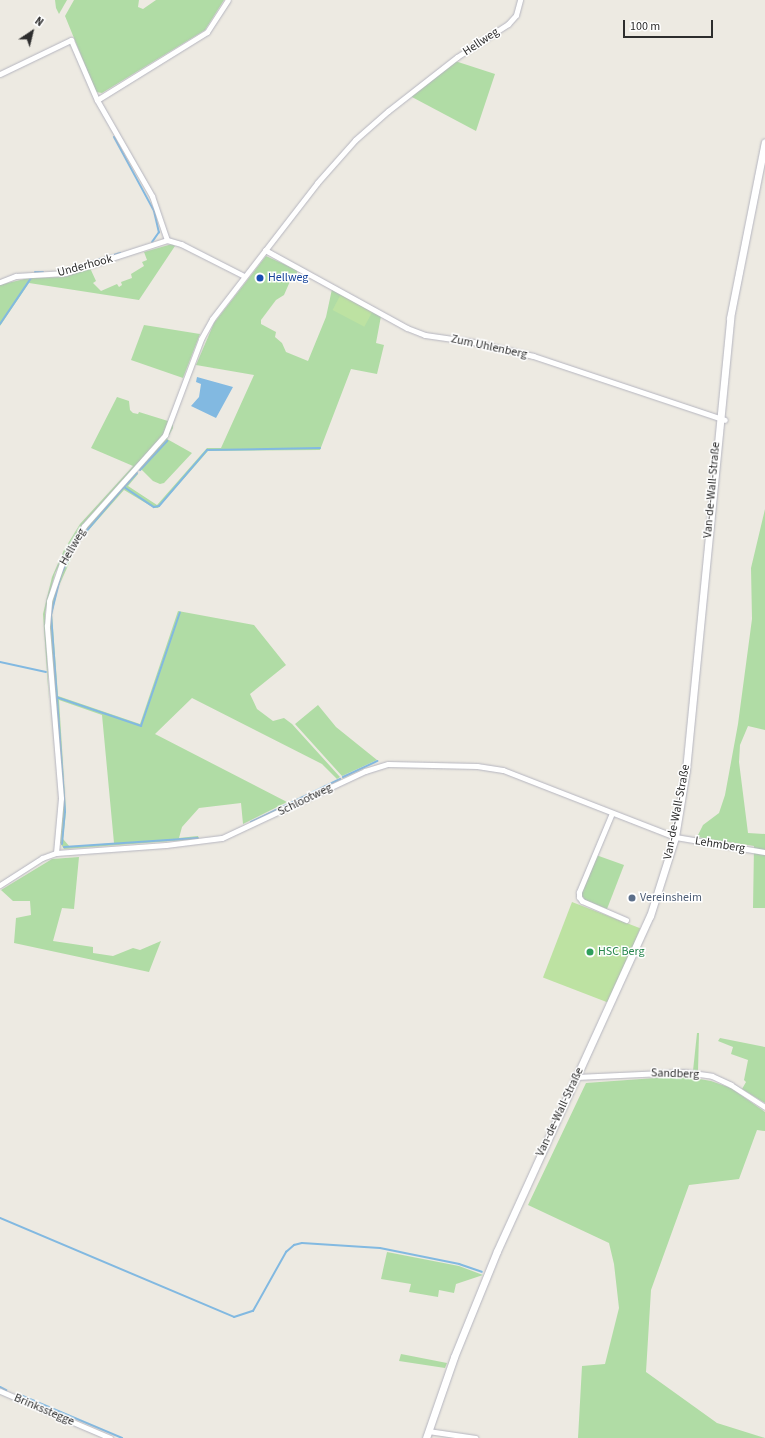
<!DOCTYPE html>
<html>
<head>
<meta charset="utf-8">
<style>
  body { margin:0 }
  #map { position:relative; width:765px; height:1438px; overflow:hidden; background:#edeae2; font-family:"Source Sans 3",sans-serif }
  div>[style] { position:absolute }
  .green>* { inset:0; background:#b0dca5 }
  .pitch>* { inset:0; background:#bde2a2; transform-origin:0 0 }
  .water>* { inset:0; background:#82b9e1 }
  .stream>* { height:2px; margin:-1px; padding:0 1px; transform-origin:1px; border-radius:1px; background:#82b9e1 }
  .roads { filter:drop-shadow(0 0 1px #b5b5bf) drop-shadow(0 0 1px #b5b5bf) }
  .minor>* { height:5px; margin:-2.5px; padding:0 2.5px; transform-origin:2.5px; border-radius:2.5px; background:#fff }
  .secondary>* { height:7px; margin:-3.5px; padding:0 3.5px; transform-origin:3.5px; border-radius:3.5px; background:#fff }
  .dots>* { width:11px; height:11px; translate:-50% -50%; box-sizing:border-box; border:2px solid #fff; border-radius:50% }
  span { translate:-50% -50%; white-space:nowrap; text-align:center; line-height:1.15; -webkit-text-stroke:3px #fff; paint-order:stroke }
  .street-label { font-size:12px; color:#2d2d2d }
  .transit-label { font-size:12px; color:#164399 }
  .left { translate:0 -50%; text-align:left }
  .service-label { font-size:12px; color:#4e5e75 }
  .leisure-label { font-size:12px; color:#27864d }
  .north { position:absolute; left:12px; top:12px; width:40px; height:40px; -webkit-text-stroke:3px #fff; paint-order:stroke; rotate:35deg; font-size:11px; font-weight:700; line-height:16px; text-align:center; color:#2d2d2d }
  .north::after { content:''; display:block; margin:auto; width:14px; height:18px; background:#2d2d2d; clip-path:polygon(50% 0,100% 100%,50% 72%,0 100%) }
  .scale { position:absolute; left:623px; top:20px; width:90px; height:18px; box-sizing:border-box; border:2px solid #2d2d2d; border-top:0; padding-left:5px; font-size:12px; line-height:14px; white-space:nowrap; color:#2d2d2d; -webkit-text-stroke:3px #fff; paint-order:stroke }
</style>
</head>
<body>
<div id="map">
  <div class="green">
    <div style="clip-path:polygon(55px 0,67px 0,59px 14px,56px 8px)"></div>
    <div style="clip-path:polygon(74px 0,139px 0,138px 7px,143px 9px,156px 0,224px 0,205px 30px,102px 93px,96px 92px,65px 16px)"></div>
    <div style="clip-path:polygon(455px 61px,495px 74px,476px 131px,410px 96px)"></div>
    <div style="clip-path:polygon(172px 244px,175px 246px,139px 300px,29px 283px,0 326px,0 285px,3px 284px,29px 278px,65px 277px,90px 268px,96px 281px,93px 283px,101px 291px,117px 284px,119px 287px,122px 285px,121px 282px,132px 278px,131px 274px,144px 266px,142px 262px,147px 260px,144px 252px)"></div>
    <div style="clip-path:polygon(evenodd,266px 256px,297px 270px,297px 274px,291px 279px,284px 295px,276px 300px,261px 320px,261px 324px,276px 332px,275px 337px,282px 343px,286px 352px,308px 361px,326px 317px,332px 289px,381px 316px,376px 343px,384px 345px,377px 374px,351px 369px,320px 450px,208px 451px,158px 508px,154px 508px,124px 490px,79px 541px,58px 588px,52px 614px,58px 696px,140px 724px,178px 611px,254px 625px,286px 665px,250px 694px,257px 709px,273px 721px,284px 718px,292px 724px,340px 777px,337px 779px,322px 764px,192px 698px,155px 734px,287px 802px,243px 824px,241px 803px,199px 808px,182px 827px,179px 838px,198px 836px,199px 839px,64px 849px,59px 841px,63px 811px,62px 787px,49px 624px,51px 602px,64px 564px,92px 520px,136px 472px,138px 474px,128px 486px,157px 505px,207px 448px,221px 448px,254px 375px,196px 365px,214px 323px,266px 256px,59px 700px,102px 715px,114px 843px,70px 847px,63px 839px,66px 812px,59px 700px)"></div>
    <div style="clip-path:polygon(144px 325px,200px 334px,183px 378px,131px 360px)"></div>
    <div style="clip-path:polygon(117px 397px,129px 401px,130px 410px,133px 413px,138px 414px,139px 412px,168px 421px,164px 434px,82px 525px,55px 573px,45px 613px,49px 701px,43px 614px,52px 577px,64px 550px,80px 524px,133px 466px,91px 448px)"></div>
    <div style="clip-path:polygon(173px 424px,173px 428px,167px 439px,192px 453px,164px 483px,160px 484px,153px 481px,139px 467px,166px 436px)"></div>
    <div style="clip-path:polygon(765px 509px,765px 730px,748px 726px,740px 745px,739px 762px,748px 833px,765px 834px,765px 908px,753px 908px,754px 846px,697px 837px,703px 825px,719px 813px,725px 795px,738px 724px,752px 619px,751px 568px)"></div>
    <div style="clip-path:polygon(318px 705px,336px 727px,377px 760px,342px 776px,295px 724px)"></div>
    <div style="clip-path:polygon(596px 855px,624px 865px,607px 909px,585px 900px,581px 894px)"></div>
    <div style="clip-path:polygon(79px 857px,74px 909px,62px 908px,53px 941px,93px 947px,93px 953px,113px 956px,133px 948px,140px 950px,161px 941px,149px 972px,14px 943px,16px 918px,31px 915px,30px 901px,13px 901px,1px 890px,52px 859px)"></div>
    <div style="clip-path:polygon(697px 1033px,699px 1033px,698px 1072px,693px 1071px)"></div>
    <div style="clip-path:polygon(720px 1038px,765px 1047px,765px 1103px,742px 1089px,746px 1082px,744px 1080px,748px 1060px,731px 1054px,733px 1047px,718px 1041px)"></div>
    <div style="clip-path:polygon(683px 1076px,711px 1081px,731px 1088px,765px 1112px,765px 1131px,757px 1130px,739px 1179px,689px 1185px,651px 1290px,646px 1372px,717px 1423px,765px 1438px,578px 1438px,582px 1366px,605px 1364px,619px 1308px,614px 1264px,609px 1243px,528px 1205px,586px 1083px)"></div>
    <div style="clip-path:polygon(387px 1252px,459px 1266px,483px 1275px,456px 1284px,454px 1293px,439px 1290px,438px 1297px,409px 1292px,411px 1284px,381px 1279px)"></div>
    <div style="clip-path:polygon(401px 1354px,447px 1363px,445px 1368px,399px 1361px)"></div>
  </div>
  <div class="pitch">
    <div style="left:341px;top:294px;width:36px;height:18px;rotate:28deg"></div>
    <div style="left:572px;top:902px;width:73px;height:81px;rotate:21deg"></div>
  </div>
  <div class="water">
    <div style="clip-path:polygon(197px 377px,233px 387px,216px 418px,191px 406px,199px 397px,201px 384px,196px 382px)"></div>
  </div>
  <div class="stream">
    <div style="left:114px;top:137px;width:84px;rotate:61.6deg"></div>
    <div style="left:154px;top:211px;width:22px;rotate:77deg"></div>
    <div style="left:159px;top:232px;width:12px;rotate:125deg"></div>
    <div style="left:63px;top:271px;width:60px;rotate:-17.5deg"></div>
    <div style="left:35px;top:272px;width:8px"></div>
    <div style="left:0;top:324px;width:55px;rotate:-56deg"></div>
    <div style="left:140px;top:470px;width:40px;rotate:-47deg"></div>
    <div style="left:124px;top:487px;width:19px;rotate:-47deg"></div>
    <div style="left:0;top:662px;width:47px;rotate:12.3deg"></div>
    <div style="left:56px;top:697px;width:90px;rotate:18.8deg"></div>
    <div style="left:141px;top:726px;width:120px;rotate:-71.1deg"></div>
    <div style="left:343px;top:777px;width:38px;rotate:-25deg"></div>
    <div style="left:251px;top:822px;width:99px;rotate:-25.8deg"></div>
    <div style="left:62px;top:844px;width:32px;rotate:-85deg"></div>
    <div style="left:65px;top:812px;width:30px;rotate:-94deg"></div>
    <div style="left:63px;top:782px;width:167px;rotate:-94.1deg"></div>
    <div style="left:51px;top:615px;width:42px;rotate:-76.3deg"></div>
    <div style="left:61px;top:574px;width:37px;rotate:-63deg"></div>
    <div style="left:78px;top:541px;width:71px;rotate:-49.6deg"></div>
    <div style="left:124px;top:487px;width:36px;rotate:34deg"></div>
    <div style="left:154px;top:507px;width:5px;rotate:-11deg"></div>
    <div style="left:159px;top:506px;width:74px;rotate:-49.4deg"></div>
    <div style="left:207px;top:450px;width:113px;rotate:-1deg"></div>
    <div style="left:64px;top:847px;width:134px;rotate:-3.8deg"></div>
    <div style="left:0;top:1218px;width:254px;rotate:22.9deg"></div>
    <div style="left:234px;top:1317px;width:20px;rotate:-18deg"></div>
    <div style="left:253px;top:1311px;width:68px;rotate:-60.8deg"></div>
    <div style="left:286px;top:1252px;width:11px;rotate:-41deg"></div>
    <div style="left:294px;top:1245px;width:8px;rotate:-14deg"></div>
    <div style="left:302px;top:1243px;width:78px;rotate:3.7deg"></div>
    <div style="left:380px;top:1248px;width:81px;rotate:11.4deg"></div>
    <div style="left:459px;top:1264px;width:24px;rotate:19deg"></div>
    <div style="left:0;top:1387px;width:7px;rotate:27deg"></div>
    <div style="left:18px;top:1394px;width:113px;rotate:22.9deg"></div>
  </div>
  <div class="roads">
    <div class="minor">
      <div style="left:0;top:74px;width:79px;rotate:-25.6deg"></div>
      <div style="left:71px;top:40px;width:65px;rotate:66.6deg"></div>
      <div style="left:97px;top:100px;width:111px;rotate:60.2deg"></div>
      <div style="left:152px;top:196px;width:46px;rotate:71.2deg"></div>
      <div style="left:97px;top:100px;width:129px;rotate:-31.7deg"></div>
      <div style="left:207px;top:32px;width:38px;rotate:-57deg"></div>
      <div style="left:265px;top:250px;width:162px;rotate:28.8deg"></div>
      <div style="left:407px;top:328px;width:19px;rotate:21deg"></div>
      <div style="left:425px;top:335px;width:49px;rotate:8.3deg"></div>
      <div style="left:473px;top:342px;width:62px;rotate:13.1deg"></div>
      <div style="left:533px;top:356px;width:202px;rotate:18.4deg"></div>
      <div style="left:0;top:282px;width:17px;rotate:-21deg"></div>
      <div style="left:16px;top:276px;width:49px;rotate:-3.5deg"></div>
      <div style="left:65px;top:273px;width:107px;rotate:-17.9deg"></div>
      <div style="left:167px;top:240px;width:15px;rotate:16deg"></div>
      <div style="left:181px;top:244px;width:71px;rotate:26.9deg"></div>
      <div style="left:612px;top:813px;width:86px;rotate:112.7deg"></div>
      <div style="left:579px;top:892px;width:5px;rotate:90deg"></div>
      <div style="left:579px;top:897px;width:5px;rotate:53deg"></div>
      <div style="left:582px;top:901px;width:48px;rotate:23.4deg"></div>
      <div style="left:56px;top:853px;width:55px;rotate:-84.8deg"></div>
      <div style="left:61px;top:798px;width:173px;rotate:-94.7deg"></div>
      <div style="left:47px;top:626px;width:25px;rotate:-85deg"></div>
      <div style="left:49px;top:601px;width:40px;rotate:-71.1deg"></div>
      <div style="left:62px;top:563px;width:43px;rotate:-59.3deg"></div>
      <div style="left:84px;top:526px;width:122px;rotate:-48.3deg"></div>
      <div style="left:165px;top:435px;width:103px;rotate:-69.4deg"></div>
      <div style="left:201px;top:339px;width:23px;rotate:-61deg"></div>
      <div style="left:212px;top:319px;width:172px;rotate:-52.3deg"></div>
      <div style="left:317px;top:183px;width:57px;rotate:-48.5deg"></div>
      <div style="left:355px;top:140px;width:44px;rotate:-41.3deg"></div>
      <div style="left:388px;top:111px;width:88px;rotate:-38deg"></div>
      <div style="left:457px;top:57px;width:61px;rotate:-32.9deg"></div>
      <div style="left:508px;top:24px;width:12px;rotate:-48deg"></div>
      <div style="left:516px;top:15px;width:16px;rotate:-75deg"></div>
      <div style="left:0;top:885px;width:50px;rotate:-32.7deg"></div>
      <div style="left:42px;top:858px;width:15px;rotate:-20deg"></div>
      <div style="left:56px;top:853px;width:110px;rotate:-4.2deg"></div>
      <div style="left:166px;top:845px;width:56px;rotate:-7.1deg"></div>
      <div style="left:222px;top:838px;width:158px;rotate:-25.1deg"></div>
      <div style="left:365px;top:771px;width:24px;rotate:-17deg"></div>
      <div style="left:388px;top:764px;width:89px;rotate:1.3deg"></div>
      <div style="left:477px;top:766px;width:26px;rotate:9deg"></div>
      <div style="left:503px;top:770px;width:185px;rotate:21.3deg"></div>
      <div style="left:675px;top:837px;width:91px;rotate:9.5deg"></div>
      <div style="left:576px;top:1077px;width:109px;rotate:-2.6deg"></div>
      <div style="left:685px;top:1072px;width:27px;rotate:8deg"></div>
      <div style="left:712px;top:1076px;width:21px;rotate:25deg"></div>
      <div style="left:731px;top:1085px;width:40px;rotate:32.9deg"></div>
      <div style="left:0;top:1391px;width:120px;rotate:23.1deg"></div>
      <div style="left:428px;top:1431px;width:48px;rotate:8.5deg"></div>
    </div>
    <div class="secondary">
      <div style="left:426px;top:1438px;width:86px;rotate:-70.9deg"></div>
      <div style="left:454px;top:1357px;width:114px;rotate:-67.9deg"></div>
      <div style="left:497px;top:1251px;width:368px;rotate:-65.5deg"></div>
      <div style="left:650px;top:916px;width:83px;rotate:-72.4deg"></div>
      <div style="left:675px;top:837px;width:68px;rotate:-80.7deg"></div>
      <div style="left:686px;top:770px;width:454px;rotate:-84.4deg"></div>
      <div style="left:730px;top:318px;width:179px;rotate:-78.8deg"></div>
    </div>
  </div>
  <div class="dots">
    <div style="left:260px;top:278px;background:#1a4fb4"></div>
    <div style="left:632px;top:898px;background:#5c6f8a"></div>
    <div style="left:590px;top:952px;background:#2e9e5b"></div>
  </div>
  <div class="street-label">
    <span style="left:481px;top:42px;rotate:-34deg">Hellweg</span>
    <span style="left:85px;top:266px;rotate:-15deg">Underhook</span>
    <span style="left:489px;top:347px;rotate:12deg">Zum Uhlenberg</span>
    <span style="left:712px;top:490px;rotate:-85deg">Van-de-Wall-Straße</span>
    <span style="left:73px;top:547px;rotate:-60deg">Hellweg</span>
    <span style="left:305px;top:800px;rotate:-26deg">Schlootweg</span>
    <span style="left:677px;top:812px;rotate:-79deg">Van-de-Wall-Straße</span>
    <span style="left:720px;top:845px;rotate:9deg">Lehmberg</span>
    <span style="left:675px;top:1074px;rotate:2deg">Sandberg</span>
    <span style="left:560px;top:1112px;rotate:-65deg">Van-de-Wall-Straße</span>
    <span style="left:44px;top:1410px;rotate:23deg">Brinksstegge</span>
  </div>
  <div class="transit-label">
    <span class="left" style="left:268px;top:278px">Hellweg</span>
  </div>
  <div class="service-label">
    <span class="left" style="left:640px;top:898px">Vereinsheim</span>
  </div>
  <div class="leisure-label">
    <span class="left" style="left:598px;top:952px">HSC Berg</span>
  </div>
  <div class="north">N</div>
  <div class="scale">100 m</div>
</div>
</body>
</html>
